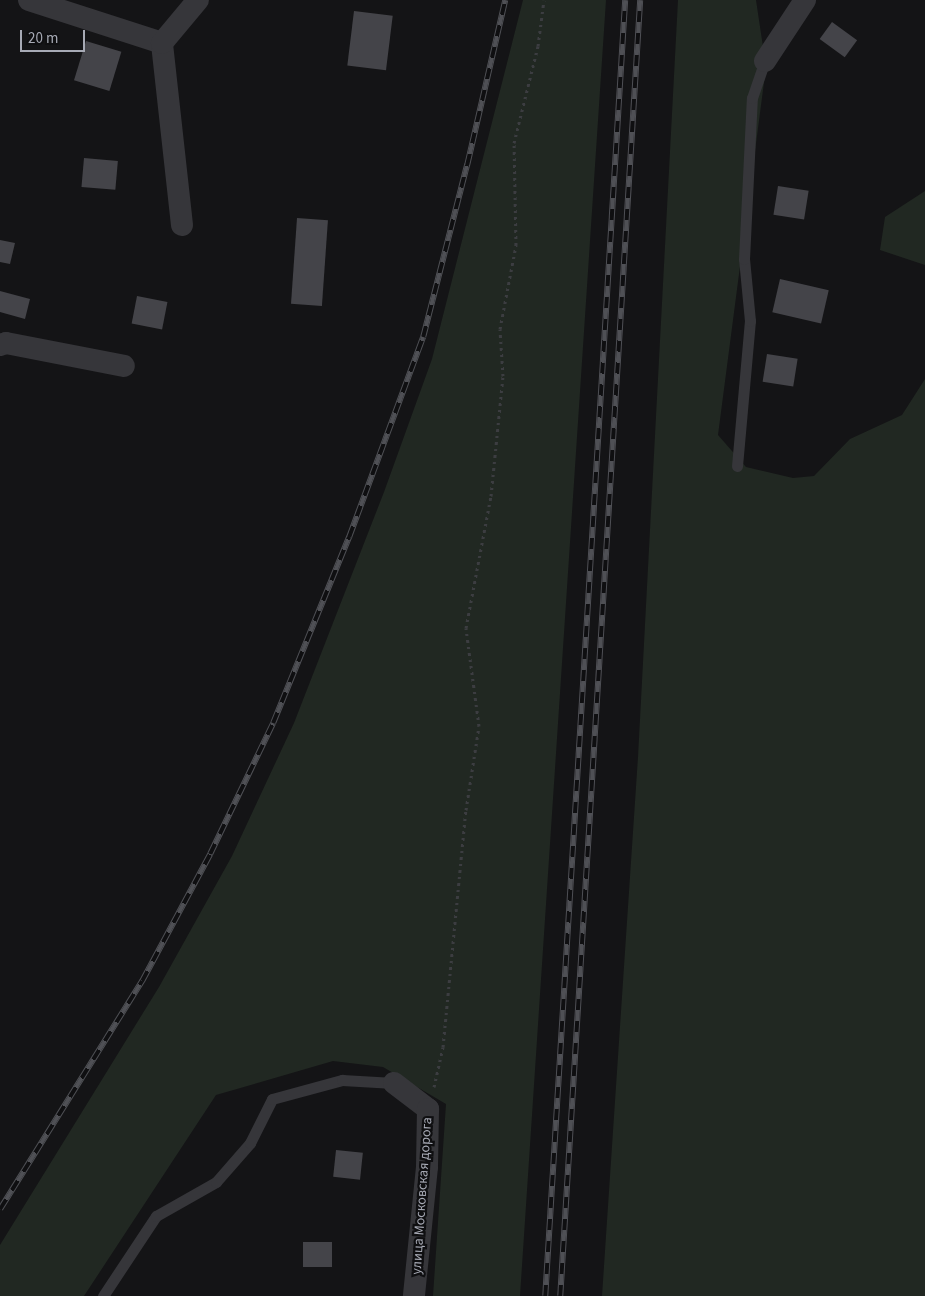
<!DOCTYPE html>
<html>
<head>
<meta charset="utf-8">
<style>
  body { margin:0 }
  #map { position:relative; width:925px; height:1296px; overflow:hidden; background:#141416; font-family:"Source Sans 3",sans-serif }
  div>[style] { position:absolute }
  .green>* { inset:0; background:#212822 }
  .building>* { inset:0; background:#444449; transform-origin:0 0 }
  .path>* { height:3px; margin-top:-1.5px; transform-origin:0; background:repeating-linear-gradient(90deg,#3c3d41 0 2.5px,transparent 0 6.5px) }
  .lane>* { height:11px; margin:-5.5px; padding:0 5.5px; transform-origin:5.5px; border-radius:5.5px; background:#36363a }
  .street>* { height:22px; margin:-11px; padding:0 11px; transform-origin:11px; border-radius:11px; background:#36363a }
  .rail>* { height:5.5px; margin-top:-2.75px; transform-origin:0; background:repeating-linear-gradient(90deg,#0f0f11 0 11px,#4f5055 0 22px); box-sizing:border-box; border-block:1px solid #4f5055 }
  span { translate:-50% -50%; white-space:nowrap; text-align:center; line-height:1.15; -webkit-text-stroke:4.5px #0f0f11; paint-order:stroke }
  .street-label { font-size:14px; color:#a7aab5 }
  .scale { position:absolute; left:20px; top:30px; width:65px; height:22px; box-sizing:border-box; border:2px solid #a7aab5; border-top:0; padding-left:6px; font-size:15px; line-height:18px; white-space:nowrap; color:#a7aab5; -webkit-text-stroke:4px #0f0f11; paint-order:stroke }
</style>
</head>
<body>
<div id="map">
  <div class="green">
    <div style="clip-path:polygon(523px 0,606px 0,520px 1296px,433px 1296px,446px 1104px,383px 1067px,333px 1061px,216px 1095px,84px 1296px,0 1296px,0 1245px,159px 987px,232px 856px,294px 723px,384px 492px,432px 359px)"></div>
    <div style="clip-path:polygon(678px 0,756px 0,766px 67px,718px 435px,746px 467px,793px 478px,814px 476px,850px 439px,902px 415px,925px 379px,925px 1296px,602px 1296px,638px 757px)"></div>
    <div style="clip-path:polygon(925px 191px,925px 265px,880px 250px,885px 217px)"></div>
  </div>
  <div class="building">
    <div style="left:354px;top:11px;width:39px;height:55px;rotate:7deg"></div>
    <div style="left:832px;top:22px;width:31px;height:21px;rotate:36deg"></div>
    <div style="left:86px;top:41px;width:37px;height:41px;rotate:17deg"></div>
    <div style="left:84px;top:158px;width:34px;height:29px;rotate:5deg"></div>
    <div style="left:778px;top:186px;width:31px;height:29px;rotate:9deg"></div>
    <div style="left:297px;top:218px;width:31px;height:86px;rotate:4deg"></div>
    <div style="clip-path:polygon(0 240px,15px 243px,10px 264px,0 262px)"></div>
    <div style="left:780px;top:279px;width:50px;height:34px;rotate:13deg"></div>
    <div style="clip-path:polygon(0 291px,30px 299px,25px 319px,0 312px)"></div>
    <div style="left:137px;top:296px;width:31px;height:28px;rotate:11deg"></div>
    <div style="left:767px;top:354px;width:31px;height:28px;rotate:9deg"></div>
    <div style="left:336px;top:1150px;width:27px;height:27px;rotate:6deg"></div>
    <div style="left:303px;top:1242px;width:29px;height:25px"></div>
  </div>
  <div class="path">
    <div style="left:434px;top:1087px;width:41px;rotate:-77.3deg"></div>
    <div style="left:443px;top:1047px;width:238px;rotate:-84.5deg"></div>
    <div style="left:466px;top:810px;width:85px;rotate:-81.2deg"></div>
    <div style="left:479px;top:726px;width:99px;rotate:-97.6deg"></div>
    <div style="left:466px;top:628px;width:134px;rotate:-79.3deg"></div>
    <div style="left:491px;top:496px;width:121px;rotate:-84.3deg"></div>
    <div style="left:503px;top:376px;width:47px;rotate:-93.7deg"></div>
    <div style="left:500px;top:329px;width:86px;rotate:-79.2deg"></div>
    <div style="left:516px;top:245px;width:102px;rotate:-91.1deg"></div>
    <div style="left:514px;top:143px;width:100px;rotate:-76.1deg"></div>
    <div style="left:538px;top:46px;width:46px;rotate:-82.6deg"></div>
  </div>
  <div class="lane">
    <div style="left:737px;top:466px;width:146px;rotate:-84.9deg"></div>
    <div style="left:750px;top:321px;width:62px;rotate:-95.5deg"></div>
    <div style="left:744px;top:259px;width:161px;rotate:-87.2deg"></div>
    <div style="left:752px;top:98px;width:39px;rotate:-71deg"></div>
    <div style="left:103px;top:1296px;width:96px;rotate:-56.5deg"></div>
    <div style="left:156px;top:1216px;width:69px;rotate:-29.5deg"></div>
    <div style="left:216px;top:1182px;width:52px;rotate:-48.9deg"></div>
    <div style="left:250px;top:1143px;width:49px;rotate:-63.4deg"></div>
    <div style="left:272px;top:1099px;width:73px;rotate:-15.2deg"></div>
    <div style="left:342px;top:1080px;width:52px;rotate:3.3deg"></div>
  </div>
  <div class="street">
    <div style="left:29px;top:0;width:140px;rotate:17.9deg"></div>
    <div style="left:765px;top:61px;width:73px;rotate:-56.7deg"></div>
    <div style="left:182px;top:225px;width:183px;rotate:-96.3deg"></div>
    <div style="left:162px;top:43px;width:56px;rotate:-50.1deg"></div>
    <div style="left:0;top:345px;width:6px;rotate:-18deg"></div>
    <div style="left:6px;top:343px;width:120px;rotate:11deg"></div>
    <div style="left:394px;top:1083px;width:43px;rotate:37.4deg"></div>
    <div style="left:428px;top:1109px;width:58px;rotate:91deg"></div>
    <div style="left:427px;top:1167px;width:130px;rotate:95.8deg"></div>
  </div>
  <div class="rail">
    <div style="left:0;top:1209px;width:269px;rotate:-58.1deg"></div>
    <div style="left:142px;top:981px;width:144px;rotate:-61.8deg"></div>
    <div style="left:210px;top:854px;width:145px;rotate:-64.3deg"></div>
    <div style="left:273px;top:723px;width:201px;rotate:-67.8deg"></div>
    <div style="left:349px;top:537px;width:213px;rotate:-69.7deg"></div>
    <div style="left:423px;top:337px;width:178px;rotate:-75.7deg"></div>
    <div style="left:467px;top:165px;width:169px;rotate:-77deg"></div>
    <div style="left:545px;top:1296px;width:1298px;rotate:-86.47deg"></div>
    <div style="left:560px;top:1296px;width:1298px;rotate:-86.47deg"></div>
  </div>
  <div class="street-label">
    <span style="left:422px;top:1196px;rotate:-86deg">улица Московская дорога</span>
  </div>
  <div class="scale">20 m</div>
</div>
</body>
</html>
